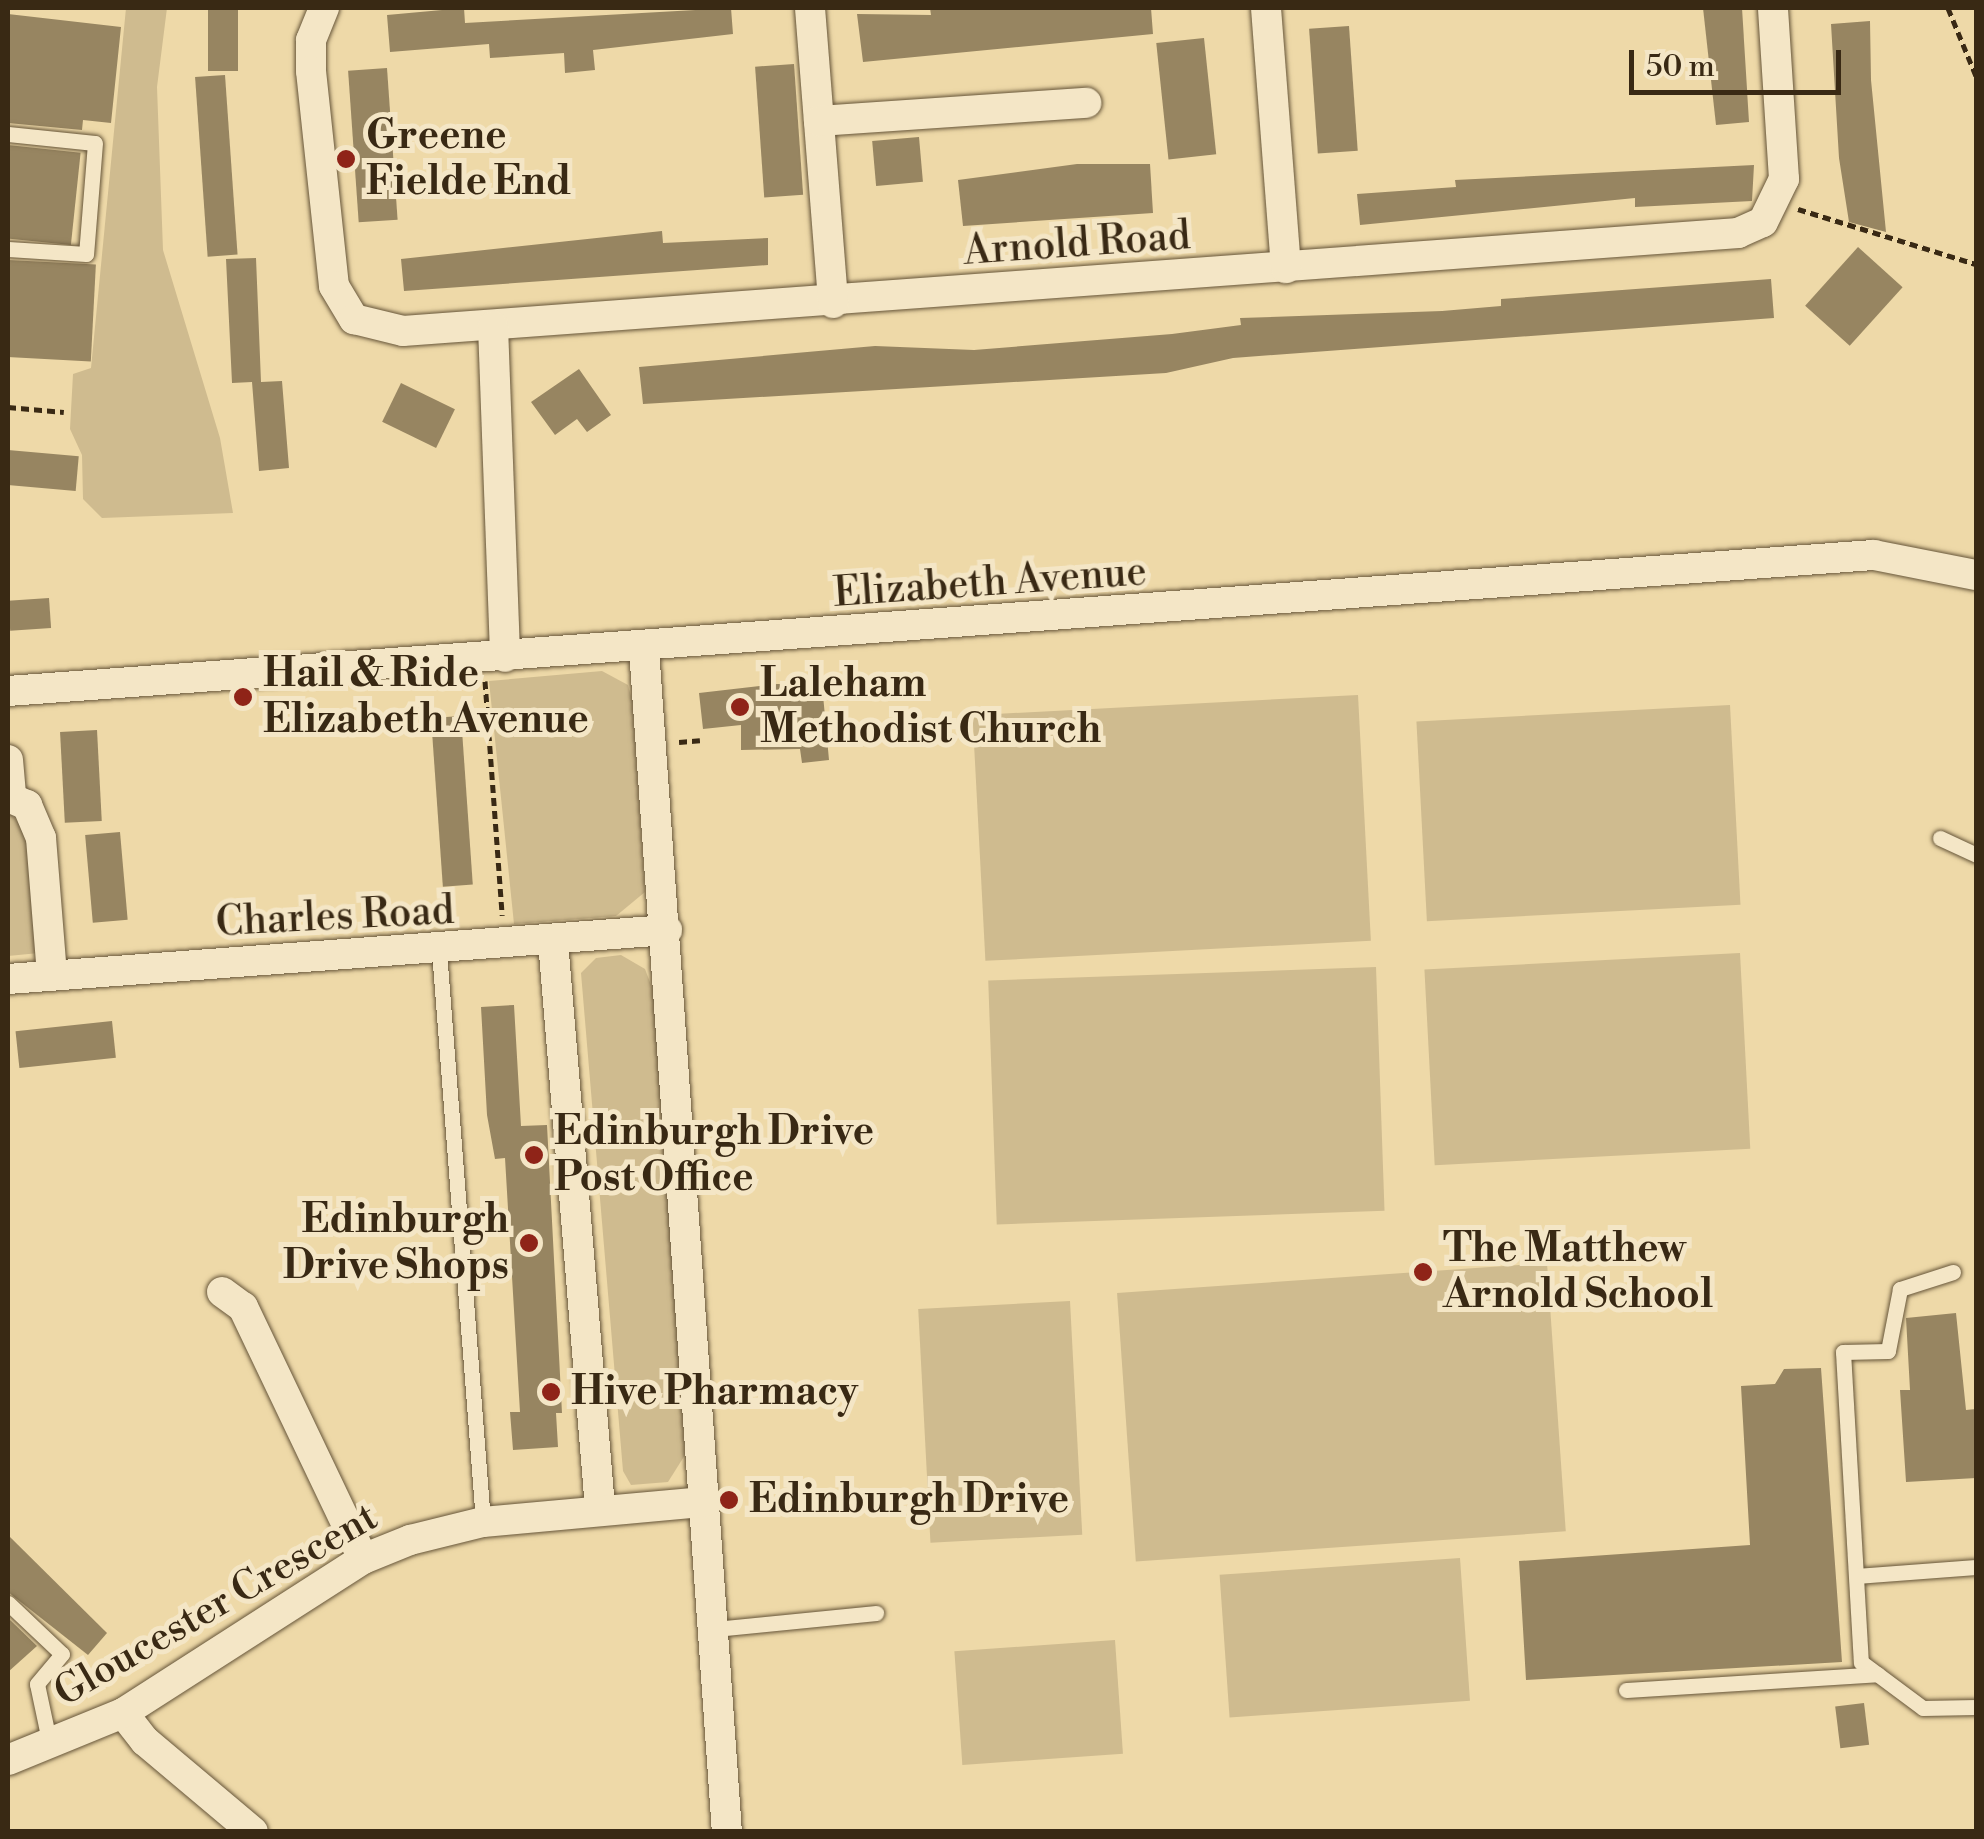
<!DOCTYPE html>
<html>
<head>
<meta charset="utf-8">
<style>
  body { margin:0 }
  #map { position:relative; width:1984px; height:1839px; overflow:hidden; background:#eed9a8; font-family:"Libre Bodoni",serif }
  div>[style] { position:absolute }
  .green>* { inset:0; background:#cfbb8f; transform-origin:0 0 }
  .building>* { inset:0; background:#978561; transform-origin:0 0 }
  .path>* { height:5px; margin-top:-2.5px; transform-origin:0; background:repeating-linear-gradient(90deg,#392914 0 8px,transparent 0 13px) }
  .roads { filter:drop-shadow(0 0 2px #665539) drop-shadow(0 0 2px #665539) }
  .service>* { height:15px; margin:-7.5px; padding:0 7.5px; transform-origin:7.5px; border-radius:7.5px; background:#f4e6c6 }
  .minor>* { height:30px; margin:-15px; padding:0 15px; transform-origin:15px; border-radius:15px; background:#f4e6c6 }
  .dots>* { width:28px; height:28px; translate:-50% -50%; box-sizing:border-box; border:5px solid #f4e6c6; border-radius:50% }
  span { translate:-50% -50%; white-space:nowrap; text-align:center; line-height:1.15; -webkit-text-stroke:10px #f4e6c6; paint-order:stroke }
  .poi-label { font-size:40px; color:#392914; font-weight:700 }
  .left { translate:0 -50%; text-align:left }
  .right { translate:-100% -50%; text-align:right }
  .street-label { font-size:40px; color:#392914 }
  .frame { position:absolute; inset:0; border:10px solid #392914; pointer-events:none }
  .scale { position:absolute; left:1629px; top:50px; width:212px; height:45px; box-sizing:border-box; border:5px solid #392914; border-top:0; padding-left:12px; font-size:30px; line-height:35px; white-space:nowrap; color:#392914; -webkit-text-stroke:8px #f4e6c6; paint-order:stroke }
</style>
</head>
<body>
<div id="map">
  <div class="green">
    <div style="clip-path:polygon(126px 8px,167px 8px,157px 87px,163px 250px,220px 438px,233px 513px,102px 518px,83px 499px,82px 455px,70px 429px,73px 374px,91px 368px)"></div>
    <div style="clip-path:polygon(602px 671px,628px 685px,632px 700px,645px 892px,616px 916px,514px 924px,489px 681px)"></div>
    <div style="left:1358px;top:695px;width:246px;height:386px;rotate:87deg"></div>
    <div style="left:1730px;top:705px;width:200px;height:314px;rotate:87deg"></div>
    <div style="clip-path:polygon(8px 811px,26px 831px,39px 953px,8px 956px)"></div>
    <div style="left:1740px;top:953px;width:196px;height:316px;rotate:87deg"></div>
    <div style="clip-path:polygon(621px 955px,645px 969px,654px 993px,685px 1455px,668px 1482px,631px 1485px,623px 1471px,581px 973px,596px 958px)"></div>
    <div style="left:1376px;top:967px;width:244px;height:388px;rotate:88deg"></div>
    <div style="left:1547px;top:1263px;width:269px;height:431px;rotate:86deg"></div>
    <div style="left:1070px;top:1301px;width:234px;height:152px;rotate:87deg"></div>
    <div style="left:1460px;top:1558px;width:143px;height:241px;rotate:86deg"></div>
    <div style="left:1115px;top:1640px;width:114px;height:161px;rotate:86deg"></div>
  </div>
  <div class="building">
    <div style="left:208px;top:8px;width:30px;height:63px"></div>
    <div style="clip-path:polygon(464px 8px,465px 23px,731px 8px,733px 34px,593px 50px,595px 70px,565px 73px,564px 53px,490px 58px,489px 44px,390px 52px,387px 15px)"></div>
    <div style="clip-path:polygon(930px 8px,1151px 8px,1153px 34px,863px 62px,857px 14px,931px 15px)"></div>
    <div style="clip-path:polygon(1703px 8px,1742px 8px,1749px 122px,1716px 125px)"></div>
    <div style="clip-path:polygon(8px 14px,121px 27px,111px 123px,83px 120px,82px 130px,8px 123px)"></div>
    <div style="clip-path:polygon(1870px 21px,1871px 80px,1886px 232px,1849px 222px,1839px 158px,1831px 24px)"></div>
    <div style="left:1349px;top:26px;width:125px;height:40px;rotate:86deg"></div>
    <div style="left:1204px;top:38px;width:117px;height:48px;rotate:84deg"></div>
    <div style="left:794px;top:64px;width:131px;height:39px;rotate:86deg"></div>
    <div style="left:387px;top:68px;width:152px;height:39px;rotate:86deg"></div>
    <div style="left:225px;top:75px;width:180px;height:30px;rotate:86deg"></div>
    <div style="left:919px;top:137px;width:45px;height:47px;rotate:85deg"></div>
    <div style="left:8px;top:145px;width:73px;height:93px;rotate:6deg"></div>
    <div style="clip-path:polygon(1077px 164px,1150px 164px,1153px 213px,963px 226px,958px 180px)"></div>
    <div style="clip-path:polygon(1754px 165px,1752px 201px,1635px 207px,1635px 198px,1360px 225px,1357px 194px,1456px 187px,1455px 180px)"></div>
    <div style="clip-path:polygon(662px 231px,663px 243px,768px 238px,768px 265px,404px 291px,401px 259px)"></div>
    <div style="left:1858px;top:247px;width:60px;height:79px;rotate:42deg"></div>
    <div style="clip-path:polygon(256px 258px,261px 382px,282px 381px,289px 468px,259px 471px,252px 382px,232px 383px,226px 259px)"></div>
    <div style="left:8px;top:260px;width:88px;height:97px;rotate:3deg"></div>
    <div style="clip-path:polygon(1771px 279px,1774px 318px,1233px 358px,1166px 373px,643px 404px,639px 367px,875px 346px,974px 350px,1172px 334px,1241px 325px,1240px 318px,1442px 311px,1501px 306px,1501px 299px)"></div>
    <div style="clip-path:polygon(579px 369px,611px 415px,587px 432px,577px 419px,555px 435px,531px 402px)"></div>
    <div style="left:401px;top:383px;width:60px;height:43px;rotate:26deg"></div>
    <div style="left:8px;top:450px;width:71px;height:35px;rotate:5deg"></div>
    <div style="left:49px;top:598px;width:30px;height:41px;rotate:86deg"></div>
    <div style="clip-path:polygon(777px 684px,822px 684px,829px 760px,802px 763px,800px 749px,741px 750px,741px 725px,703px 729px,699px 693px)"></div>
    <div style="left:461px;top:716px;width:169px;height:30px;rotate:86deg"></div>
    <div style="left:97px;top:730px;width:91px;height:37px;rotate:87deg"></div>
    <div style="left:120px;top:832px;width:88px;height:35px;rotate:85deg"></div>
    <div style="clip-path:polygon(514px 1005px,521px 1126px,547px 1125px,562px 1413px,556px 1413px,558px 1447px,513px 1450px,510px 1412px,520px 1412px,505px 1158px,495px 1159px,487px 1115px,481px 1007px)"></div>
    <div style="left:112px;top:1021px;width:37px;height:97px;rotate:84deg"></div>
    <div style="clip-path:polygon(1956px 1313px,1966px 1410px,1976px 1409px,1976px 1478px,1906px 1482px,1900px 1390px,1910px 1390px,1906px 1318px)"></div>
    <div style="clip-path:polygon(1821px 1368px,1842px 1662px,1526px 1680px,1519px 1561px,1750px 1545px,1741px 1386px,1775px 1384px,1784px 1369px)"></div>
    <div style="clip-path:polygon(8px 1535px,107px 1633px,88px 1655px,8px 1592px)"></div>
    <div style="clip-path:polygon(8px 1618px,37px 1646px,8px 1672px)"></div>
    <div style="left:1864px;top:1703px;width:42px;height:29px;rotate:83deg"></div>
  </div>
  <div class="path">
    <div style="left:1948px;top:8px;width:74px;rotate:67.6deg"></div>
    <div style="left:1798px;top:209px;width:186px;rotate:17.2deg"></div>
    <div style="left:8px;top:407px;width:56px;rotate:5.1deg"></div>
    <div style="left:485px;top:681px;width:235px;rotate:85.8deg"></div>
    <div style="left:679px;top:742px;width:21px;rotate:-5deg"></div>
  </div>
  <div class="roads">
    <div class="service">
      <div style="left:8px;top:134px;width:87px;rotate:5.9deg"></div>
      <div style="left:95px;top:143px;width:111px;rotate:94.6deg"></div>
      <div style="left:86px;top:254px;width:78px;rotate:-176.3deg"></div>
      <div style="left:1940px;top:838px;width:40px;rotate:25deg"></div>
      <div style="left:439px;top:951px;width:573px;rotate:85.59deg"></div>
      <div style="left:1953px;top:1272px;width:56px;rotate:162.2deg"></div>
      <div style="left:1900px;top:1289px;width:63px;rotate:101deg"></div>
      <div style="left:1888px;top:1351px;width:45px;rotate:178.7deg"></div>
      <div style="left:1843px;top:1352px;width:311px;rotate:86.7deg"></div>
      <div style="left:1861px;top:1662px;width:77px;rotate:36.6deg"></div>
      <div style="left:1923px;top:1708px;width:53px;rotate:-1.1deg"></div>
      <div style="left:1856px;top:1576px;width:120px;rotate:-4.3deg"></div>
      <div style="left:8px;top:1603px;width:74px;rotate:43.4deg"></div>
      <div style="left:62px;top:1654px;width:39px;rotate:130deg"></div>
      <div style="left:37px;top:1684px;width:62px;rotate:78deg"></div>
      <div style="left:715px;top:1629px;width:162px;rotate:-5.7deg"></div>
      <div style="left:1626px;top:1690px;width:252px;rotate:-3.6deg"></div>
    </div>
    <div class="minor">
      <div style="left:324px;top:8px;width:35px;rotate:112deg"></div>
      <div style="left:311px;top:40px;width:31px;rotate:90deg"></div>
      <div style="left:311px;top:71px;width:216px;rotate:83.9deg"></div>
      <div style="left:334px;top:286px;width:39px;rotate:59deg"></div>
      <div style="left:354px;top:319px;width:50px;rotate:13.8deg"></div>
      <div style="left:403px;top:331px;width:1339px;rotate:-4.2deg"></div>
      <div style="left:1738px;top:233px;width:27px;rotate:-24deg"></div>
      <div style="left:1763px;top:222px;width:48px;rotate:-64deg"></div>
      <div style="left:1784px;top:179px;width:171px;rotate:-93.7deg"></div>
      <div style="left:810px;top:8px;width:296px;rotate:85.5deg"></div>
      <div style="left:1266px;top:8px;width:261px;rotate:85.6deg"></div>
      <div style="left:819px;top:121px;width:268px;rotate:-3.9deg"></div>
      <div style="left:493px;top:326px;width:331px;rotate:87.9deg"></div>
      <div style="left:644px;top:649px;width:1186px;rotate:85.99deg"></div>
      <div style="left:8px;top:691px;width:1871px;rotate:-4.17deg"></div>
      <div style="left:1874px;top:555px;width:104px;rotate:11.1deg"></div>
      <div style="left:8px;top:760px;width:37px;rotate:85deg"></div>
      <div style="left:8px;top:797px;width:21px;rotate:23deg"></div>
      <div style="left:27px;top:805px;width:36px;rotate:67deg"></div>
      <div style="left:41px;top:838px;width:136px;rotate:85.4deg"></div>
      <div style="left:553px;top:941px;width:569px;rotate:85.26deg"></div>
      <div style="left:8px;top:979px;width:661px;rotate:-4.25deg"></div>
      <div style="left:222px;top:1292px;width:26px;rotate:36deg"></div>
      <div style="left:243px;top:1307px;width:279px;rotate:64.5deg"></div>
      <div style="left:123px;top:1713px;width:36px;rotate:52deg"></div>
      <div style="left:145px;top:1741px;width:141px;rotate:40.1deg"></div>
      <div style="left:8px;top:1760px;width:124px;rotate:-22.2deg"></div>
      <div style="left:123px;top:1713px;width:285px;rotate:-32.7deg"></div>
      <div style="left:363px;top:1559px;width:51px;rotate:-22deg"></div>
      <div style="left:410px;top:1540px;width:75px;rotate:-13.9deg"></div>
      <div style="left:483px;top:1522px;width:222px;rotate:-5.2deg"></div>
    </div>
  </div>
  <div class="dots">
    <div style="left:346px;top:159px;background:#8f2418"></div>
    <div style="left:243px;top:697px;background:#8f2418"></div>
    <div style="left:740px;top:707px;background:#8f2418"></div>
    <div style="left:534px;top:1155px;background:#8f2418"></div>
    <div style="left:529px;top:1243px;background:#8f2418"></div>
    <div style="left:1423px;top:1272px;background:#8f2418"></div>
    <div style="left:551px;top:1392px;background:#8f2418"></div>
    <div style="left:729px;top:1500px;background:#8f2418"></div>
  </div>
  <div class="poi-label">
    <span class="left" style="left:366px;top:159px">Greene<br>Fielde End</span>
    <span class="left" style="left:263px;top:697px">Hail &amp; Ride<br>Elizabeth Avenue</span>
    <span class="left" style="left:760px;top:707px">Laleham<br>Methodist Church</span>
    <span class="left" style="left:554px;top:1155px">Edinburgh Drive<br>Post Office</span>
    <span class="right" style="left:509px;top:1243px">Edinburgh<br>Drive Shops</span>
    <span class="left" style="left:1443px;top:1272px">The Matthew<br>Arnold School</span>
    <span class="left" style="left:571px;top:1392px">Hive Pharmacy</span>
    <span class="left" style="left:749px;top:1500px">Edinburgh Drive</span>
  </div>
  <div class="street-label">
    <span style="left:1077px;top:244px;rotate:-4deg">Arnold Road</span>
    <span style="left:990px;top:583px;rotate:-4deg">Elizabeth Avenue</span>
    <span style="left:335px;top:917px;rotate:-3deg">Charles Road</span>
    <span style="left:216px;top:1605px;rotate:-30deg">Gloucester Crescent</span>
  </div>
  <div class="frame"></div>
  <div class="scale">50 m</div>
</div>
</body>
</html>
